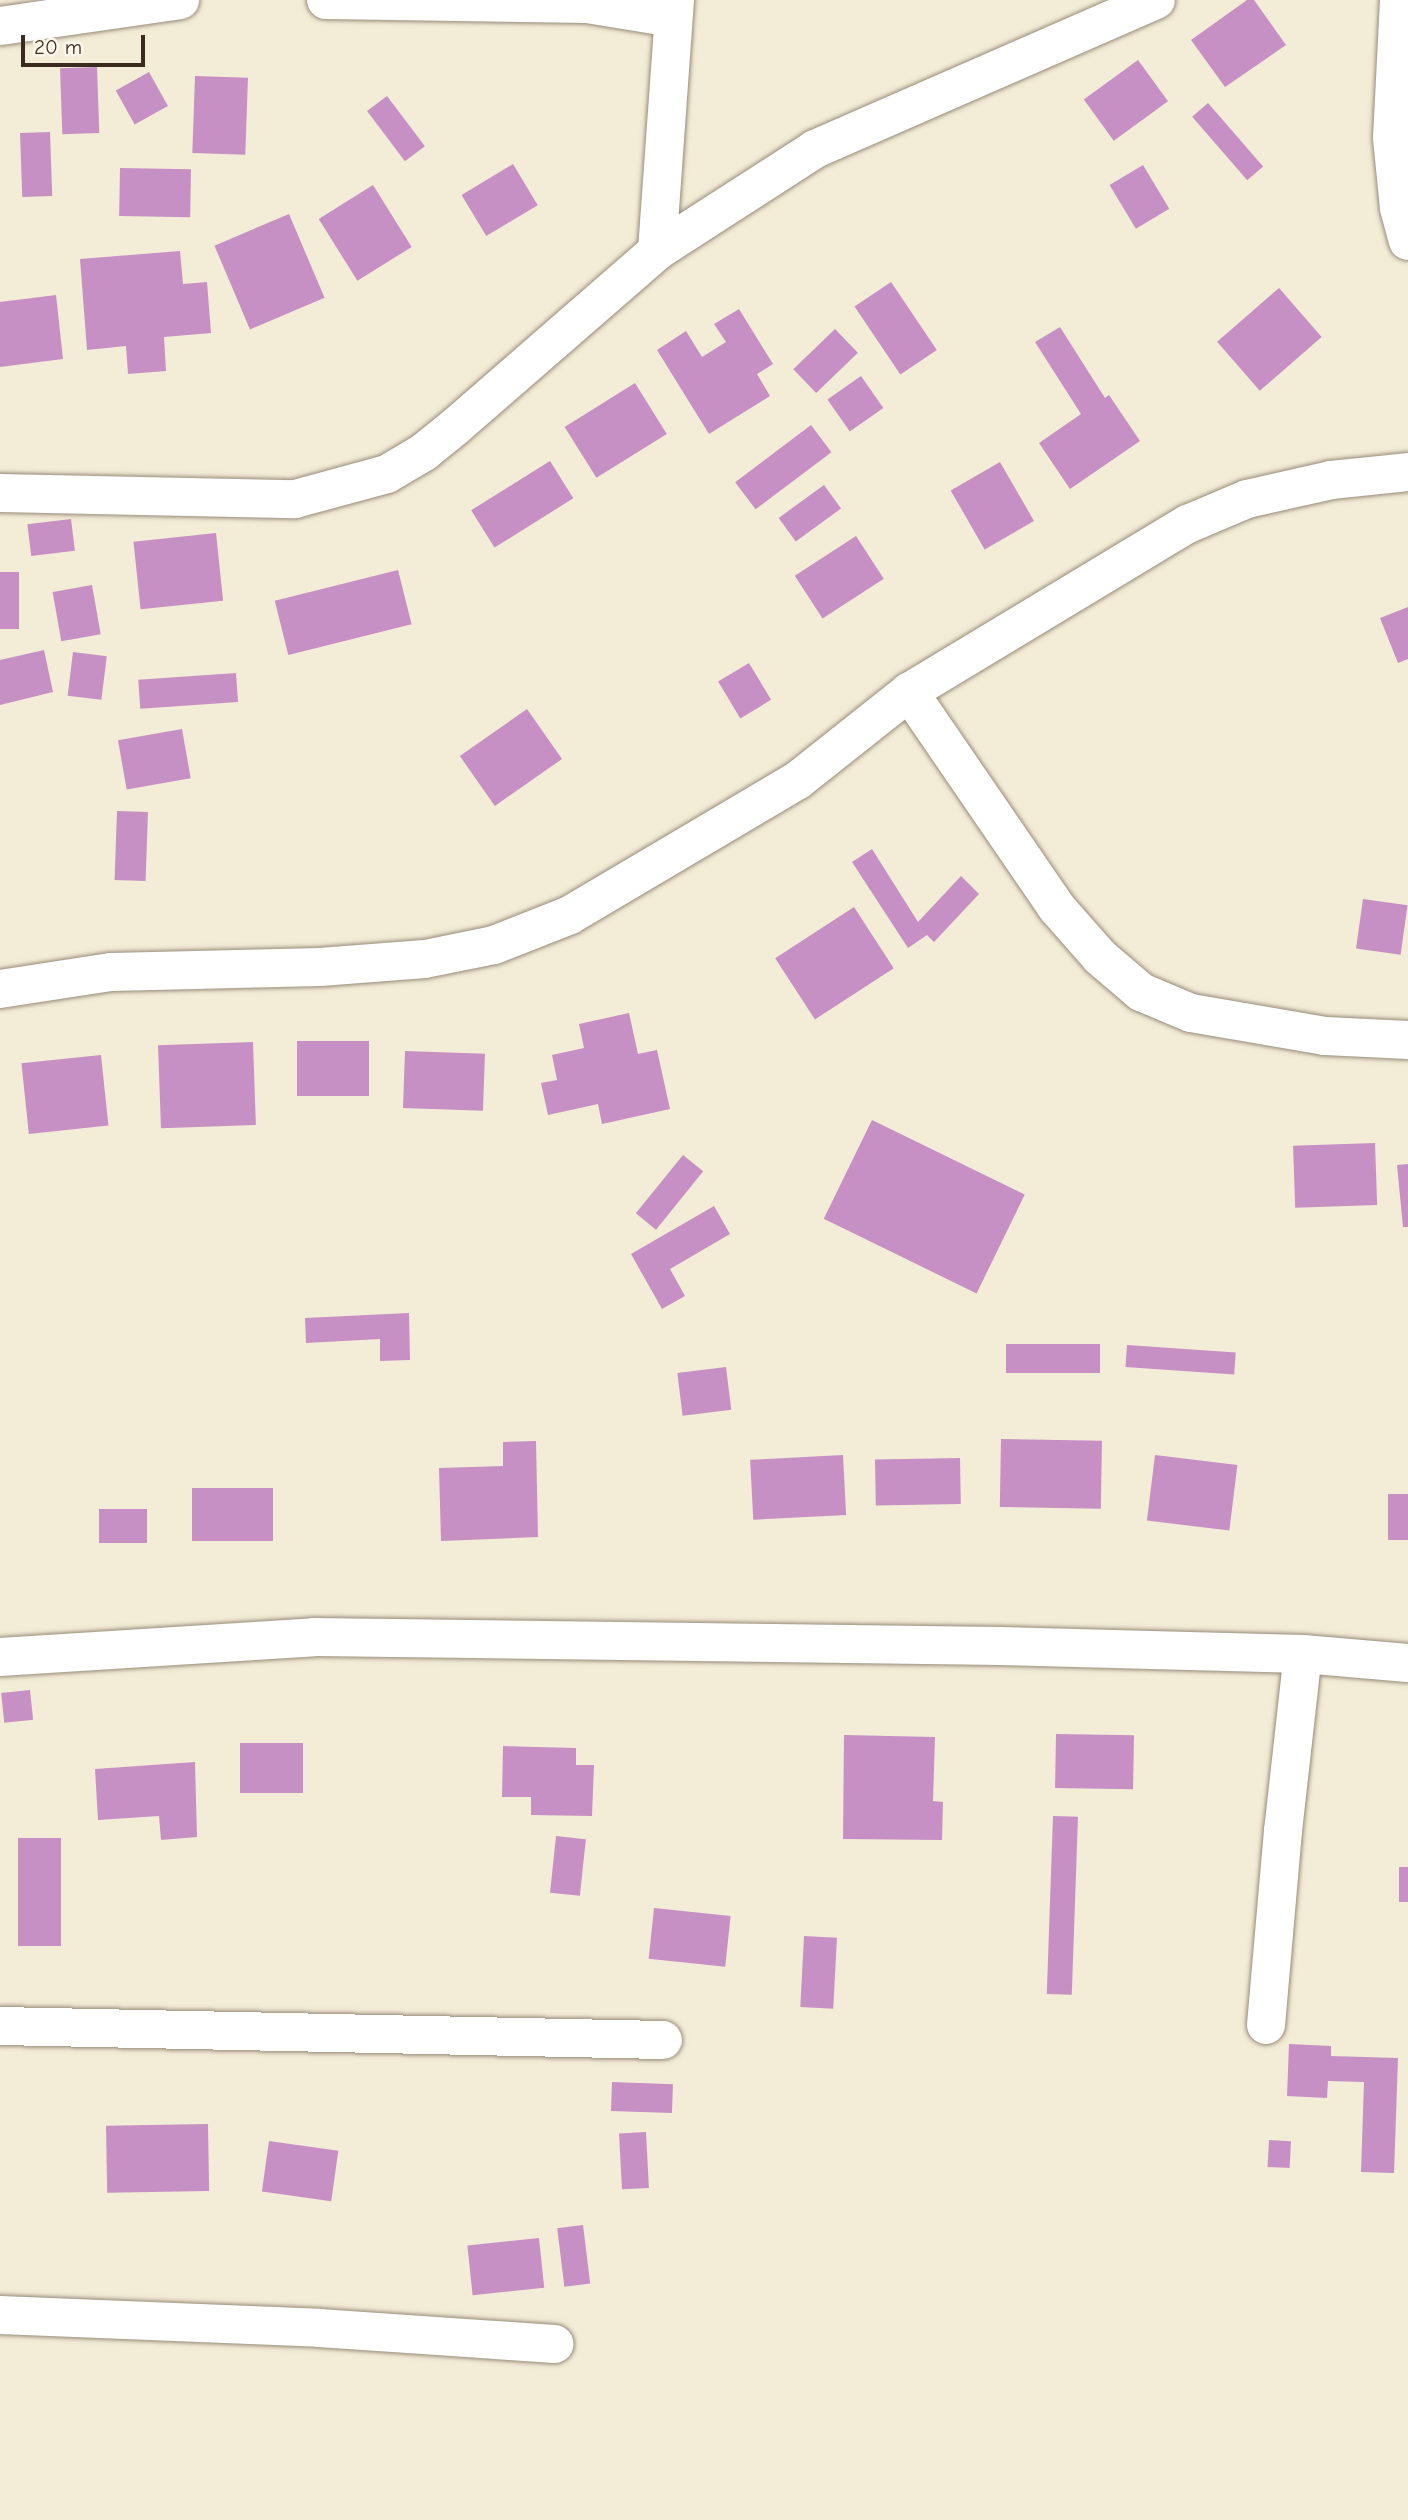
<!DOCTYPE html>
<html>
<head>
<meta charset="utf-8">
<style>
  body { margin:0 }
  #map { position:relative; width:1408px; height:2520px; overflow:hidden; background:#f3ecd6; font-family:"Comic Neue",sans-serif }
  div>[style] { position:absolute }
  .building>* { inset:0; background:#c790c5; transform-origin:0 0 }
  .roads { filter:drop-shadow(0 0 2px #978b7a) drop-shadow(0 0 2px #978b7a) }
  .minor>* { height:38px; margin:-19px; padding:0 19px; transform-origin:19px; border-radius:19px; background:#fff }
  span { translate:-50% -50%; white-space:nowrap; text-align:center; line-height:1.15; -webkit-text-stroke:5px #fbf7ec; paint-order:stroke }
  .scale { position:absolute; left:21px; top:35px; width:124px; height:32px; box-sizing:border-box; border:4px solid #3b2a1e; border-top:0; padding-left:9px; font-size:21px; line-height:24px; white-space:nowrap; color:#3b2a1e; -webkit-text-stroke:5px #fbf7ec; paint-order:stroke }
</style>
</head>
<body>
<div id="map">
  <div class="building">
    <div style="clip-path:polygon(1247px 0,1254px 0,1286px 45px,1225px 87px,1191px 40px)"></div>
    <div style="left:1138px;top:60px;width:51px;height:67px;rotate:54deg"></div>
    <div style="left:97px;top:67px;width:66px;height:37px;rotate:88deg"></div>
    <div style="left:149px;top:72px;width:39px;height:38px;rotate:61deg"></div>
    <div style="left:195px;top:76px;width:53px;height:77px;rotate:2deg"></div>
    <div style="left:387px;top:96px;width:63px;height:25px;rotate:53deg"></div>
    <div style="left:1208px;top:103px;width:84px;height:21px;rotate:49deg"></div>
    <div style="left:50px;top:132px;width:64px;height:30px;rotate:88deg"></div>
    <div style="left:513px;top:164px;width:48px;height:60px;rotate:59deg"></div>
    <div style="left:1143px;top:165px;width:51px;height:39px;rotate:59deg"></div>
    <div style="left:120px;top:168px;width:71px;height:48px;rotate:1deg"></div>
    <div style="left:373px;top:185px;width:73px;height:64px;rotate:58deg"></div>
    <div style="left:289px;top:214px;width:91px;height:81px;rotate:67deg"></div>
    <div style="clip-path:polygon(180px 251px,183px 284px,207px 282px,211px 333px,164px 337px,166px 371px,128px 374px,126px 346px,87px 350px,80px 259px)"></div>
    <div style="left:891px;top:282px;width:82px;height:44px;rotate:56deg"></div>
    <div style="left:1279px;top:288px;width:65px;height:82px;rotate:49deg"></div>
    <div style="clip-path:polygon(56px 295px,63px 359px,0 367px,0 302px)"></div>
    <div style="clip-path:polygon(739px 309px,773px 364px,757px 374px,770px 396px,709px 434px,657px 350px,686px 331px,702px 357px,726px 342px,714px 324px)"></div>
    <div style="clip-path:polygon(1060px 327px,1105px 398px,1109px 395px,1140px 441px,1070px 489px,1039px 443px,1081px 414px,1035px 342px)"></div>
    <div style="left:835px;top:329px;width:33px;height:58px;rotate:46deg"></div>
    <div style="left:861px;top:376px;width:39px;height:41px;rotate:55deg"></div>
    <div style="left:635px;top:383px;width:60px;height:83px;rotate:58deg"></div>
    <div style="left:811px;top:425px;width:34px;height:95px;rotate:53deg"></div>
    <div style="left:550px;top:461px;width:44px;height:93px;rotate:58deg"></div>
    <div style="left:1000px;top:462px;width:68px;height:57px;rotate:60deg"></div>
    <div style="left:824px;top:485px;width:29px;height:56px;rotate:54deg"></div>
    <div style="left:71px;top:519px;width:32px;height:44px;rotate:83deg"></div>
    <div style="left:216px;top:533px;width:68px;height:83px;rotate:84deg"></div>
    <div style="left:856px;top:536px;width:51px;height:73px;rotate:57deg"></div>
    <div style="left:398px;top:570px;width:56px;height:127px;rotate:76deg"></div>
    <div style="left:0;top:572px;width:19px;height:57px"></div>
    <div style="left:92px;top:585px;width:50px;height:40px;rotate:80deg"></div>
    <div style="clip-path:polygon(1408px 607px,1408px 659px,1398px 663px,1380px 618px)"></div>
    <div style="clip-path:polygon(44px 650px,53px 692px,0 705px,0 660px)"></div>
    <div style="left:73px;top:652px;width:34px;height:44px;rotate:7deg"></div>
    <div style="left:749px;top:663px;width:43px;height:36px;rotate:59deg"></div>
    <div style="left:236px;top:673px;width:29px;height:98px;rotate:86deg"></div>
    <div style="left:527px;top:709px;width:61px;height:82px;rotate:55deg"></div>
    <div style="left:182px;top:729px;width:50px;height:65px;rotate:80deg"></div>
    <div style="left:117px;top:811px;width:31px;height:69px;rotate:2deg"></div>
    <div style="clip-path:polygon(872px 849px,918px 922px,961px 876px,979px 894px,934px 942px,927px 935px,908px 948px,852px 862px)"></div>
    <div style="left:1363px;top:899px;width:45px;height:50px;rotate:8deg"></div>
    <div style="left:854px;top:907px;width:73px;height:94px;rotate:57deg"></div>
    <div style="clip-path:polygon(629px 1013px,638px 1054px,657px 1050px,670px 1109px,602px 1124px,598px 1104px,548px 1115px,541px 1083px,557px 1080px,552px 1055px,584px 1048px,579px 1024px)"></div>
    <div style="left:297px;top:1041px;width:72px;height:55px"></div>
    <div style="left:253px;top:1042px;width:83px;height:95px;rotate:88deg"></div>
    <div style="left:405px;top:1051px;width:80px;height:57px;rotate:2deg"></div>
    <div style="left:101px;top:1055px;width:71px;height:80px;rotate:84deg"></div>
    <div style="left:872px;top:1120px;width:170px;height:110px;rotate:26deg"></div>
    <div style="left:1375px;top:1143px;width:62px;height:82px;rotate:88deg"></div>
    <div style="left:683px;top:1155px;width:26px;height:75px;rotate:39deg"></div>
    <div style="clip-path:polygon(1408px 1164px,1408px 1227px,1403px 1227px,1397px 1165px)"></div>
    <div style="clip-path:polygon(714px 1206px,730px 1234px,670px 1269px,685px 1296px,662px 1309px,631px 1254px)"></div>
    <div style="clip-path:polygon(409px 1313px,410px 1360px,380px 1361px,380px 1339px,306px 1343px,305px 1318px)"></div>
    <div style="left:1100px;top:1344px;width:29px;height:94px;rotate:90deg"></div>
    <div style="left:1127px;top:1345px;width:109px;height:22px;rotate:4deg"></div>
    <div style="left:726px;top:1367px;width:43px;height:49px;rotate:83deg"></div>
    <div style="left:1001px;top:1439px;width:101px;height:68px;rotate:1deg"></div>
    <div style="clip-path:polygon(536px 1441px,538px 1537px,441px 1541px,439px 1468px,503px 1466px,503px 1442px)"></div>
    <div style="left:843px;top:1455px;width:60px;height:93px;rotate:87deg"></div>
    <div style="left:1155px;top:1455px;width:83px;height:66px;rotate:7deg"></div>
    <div style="left:960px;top:1458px;width:46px;height:85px;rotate:89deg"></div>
    <div style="left:273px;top:1488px;width:53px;height:81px;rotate:90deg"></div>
    <div style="left:1388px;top:1494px;width:20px;height:46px"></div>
    <div style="left:147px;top:1509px;width:34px;height:48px;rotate:90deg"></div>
    <div style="left:30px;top:1690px;width:30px;height:29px;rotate:84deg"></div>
    <div style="left:1056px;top:1734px;width:78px;height:54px;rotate:1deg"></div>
    <div style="clip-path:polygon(844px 1735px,935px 1737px,933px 1801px,943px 1802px,942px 1840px,843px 1839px)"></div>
    <div style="left:240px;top:1743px;width:63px;height:50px"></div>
    <div style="clip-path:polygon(503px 1746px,576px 1748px,576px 1765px,594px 1765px,592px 1816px,531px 1815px,531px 1797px,502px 1797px)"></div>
    <div style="clip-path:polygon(195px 1762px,197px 1837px,161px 1840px,159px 1816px,98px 1820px,95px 1769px)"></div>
    <div style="left:1053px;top:1816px;width:25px;height:178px;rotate:2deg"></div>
    <div style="left:556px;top:1836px;width:30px;height:57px;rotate:6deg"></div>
    <div style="left:18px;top:1838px;width:43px;height:108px"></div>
    <div style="left:1399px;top:1867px;width:9px;height:35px"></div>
    <div style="left:654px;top:1908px;width:77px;height:51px;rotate:6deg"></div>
    <div style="left:804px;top:1936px;width:33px;height:71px;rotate:3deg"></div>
    <div style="clip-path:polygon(1289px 2044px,1331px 2046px,1331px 2056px,1398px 2058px,1394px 2173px,1361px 2172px,1364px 2082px,1328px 2081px,1327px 2098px,1287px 2096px)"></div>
    <div style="left:612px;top:2082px;width:61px;height:29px;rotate:2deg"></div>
    <div style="left:208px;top:2124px;width:67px;height:102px;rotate:89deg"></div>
    <div style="left:646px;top:2132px;width:56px;height:27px;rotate:87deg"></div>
    <div style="left:1269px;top:2140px;width:22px;height:27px;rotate:3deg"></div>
    <div style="left:269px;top:2141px;width:70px;height:51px;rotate:8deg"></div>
    <div style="left:583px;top:2225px;width:59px;height:26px;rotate:83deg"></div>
    <div style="left:539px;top:2238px;width:50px;height:72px;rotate:84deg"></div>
  </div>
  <div class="roads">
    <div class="minor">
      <div style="left:326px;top:0;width:261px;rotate:0.9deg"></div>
      <div style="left:587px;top:4px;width:87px;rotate:9.2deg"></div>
      <div style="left:1399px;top:0;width:138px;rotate:92.9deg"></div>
      <div style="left:1392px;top:138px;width:70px;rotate:84.3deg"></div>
      <div style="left:1399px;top:208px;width:34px;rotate:75deg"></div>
      <div style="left:0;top:26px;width:182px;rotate:-8.2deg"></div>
      <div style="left:657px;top:251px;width:252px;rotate:-85.9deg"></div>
      <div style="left:0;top:493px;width:295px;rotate:1.2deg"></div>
      <div style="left:295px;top:499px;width:95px;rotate:-15.2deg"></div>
      <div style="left:387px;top:474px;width:43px;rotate:-30.7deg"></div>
      <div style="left:424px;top:452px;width:41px;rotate:-39.1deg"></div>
      <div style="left:456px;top:426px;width:267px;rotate:-41deg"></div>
      <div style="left:657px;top:251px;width:188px;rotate:-32.8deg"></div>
      <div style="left:815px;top:149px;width:372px;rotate:-23.6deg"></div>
      <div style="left:909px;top:692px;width:262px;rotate:55.6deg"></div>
      <div style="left:1057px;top:908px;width:65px;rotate:48.7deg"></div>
      <div style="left:1100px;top:957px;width:54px;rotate:40.5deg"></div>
      <div style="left:1141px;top:992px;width:54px;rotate:22.8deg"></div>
      <div style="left:1191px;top:1013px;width:136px;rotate:9.7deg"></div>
      <div style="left:1325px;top:1036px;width:83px;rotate:2.8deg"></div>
      <div style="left:0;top:989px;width:112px;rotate:-8.7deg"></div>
      <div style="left:111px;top:972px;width:209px;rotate:-1.4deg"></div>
      <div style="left:320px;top:967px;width:105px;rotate:-4.4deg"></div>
      <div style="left:425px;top:959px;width:70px;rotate:-11.5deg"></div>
      <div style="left:494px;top:945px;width:82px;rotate:-21.5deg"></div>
      <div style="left:570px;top:915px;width:265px;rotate:-30.6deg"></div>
      <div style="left:798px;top:780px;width:142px;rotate:-38.4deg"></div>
      <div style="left:909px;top:692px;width:326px;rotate:-31.1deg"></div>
      <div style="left:1188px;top:524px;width:64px;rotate:-23deg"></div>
      <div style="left:1247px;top:499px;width:86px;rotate:-12.7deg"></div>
      <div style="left:1331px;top:480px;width:77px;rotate:-5.9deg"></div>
      <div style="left:0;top:1657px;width:315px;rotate:-3.6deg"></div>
      <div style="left:314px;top:1637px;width:686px;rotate:0.75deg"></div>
      <div style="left:1000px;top:1646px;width:303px;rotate:1.5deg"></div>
      <div style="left:1303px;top:1654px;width:105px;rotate:4.9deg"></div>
      <div style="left:1266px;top:2025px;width:195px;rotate:-85deg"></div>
      <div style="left:1283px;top:1831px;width:178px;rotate:-83.6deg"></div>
      <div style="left:0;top:2026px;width:663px;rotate:1.21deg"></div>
      <div style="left:0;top:2315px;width:319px;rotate:2.3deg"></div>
      <div style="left:319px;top:2328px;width:236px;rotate:3.9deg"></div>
    </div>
  </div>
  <div class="scale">20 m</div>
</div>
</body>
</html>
